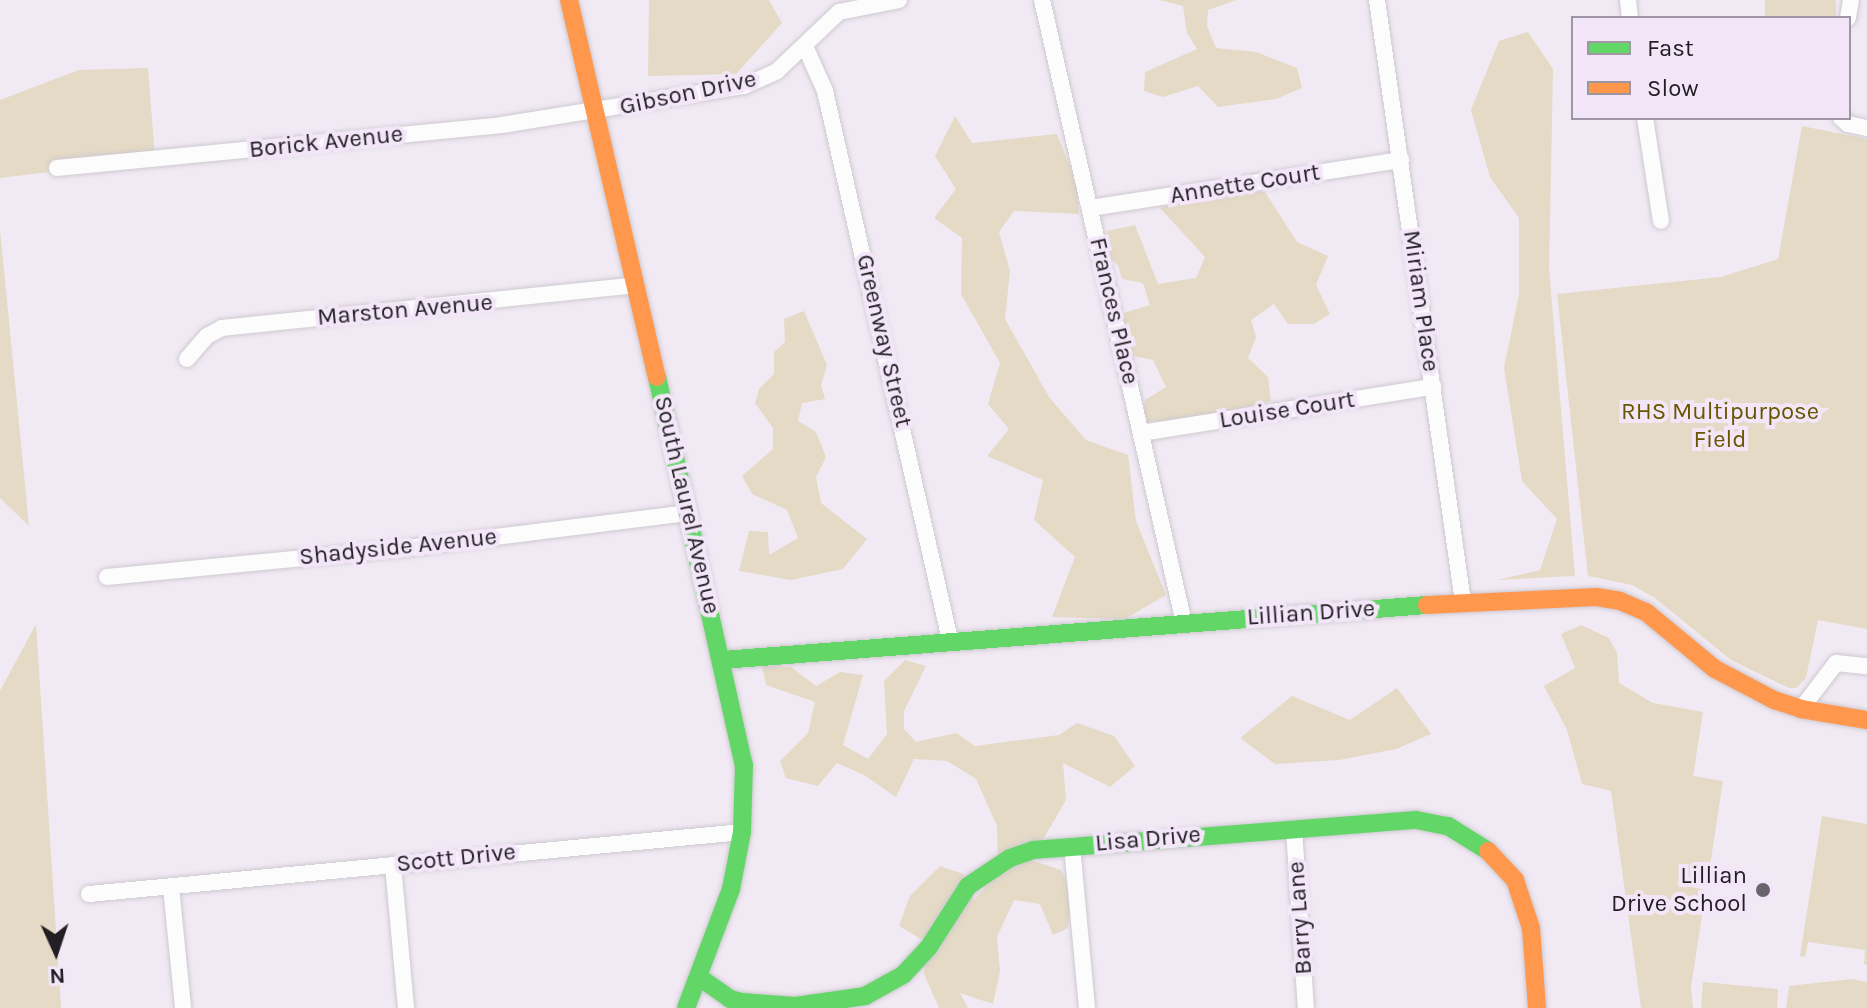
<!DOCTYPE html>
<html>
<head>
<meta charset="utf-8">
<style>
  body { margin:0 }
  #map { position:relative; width:1867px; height:1008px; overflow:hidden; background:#f1eaf4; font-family:Karla,sans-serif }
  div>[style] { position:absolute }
  .green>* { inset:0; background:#e4dac5; transform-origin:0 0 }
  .roads { filter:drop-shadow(0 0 2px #cec9d0) drop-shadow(0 0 2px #cec9d0) }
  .street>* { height:16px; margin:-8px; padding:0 8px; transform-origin:8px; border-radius:8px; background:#fdfcfd }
  .fast>* { height:18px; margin:-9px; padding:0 9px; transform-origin:9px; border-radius:9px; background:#63d668 }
  .slow>* { height:18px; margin:-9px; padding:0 9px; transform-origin:9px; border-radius:9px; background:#ff974d }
  .dots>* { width:22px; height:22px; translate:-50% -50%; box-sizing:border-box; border:4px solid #f3e6f8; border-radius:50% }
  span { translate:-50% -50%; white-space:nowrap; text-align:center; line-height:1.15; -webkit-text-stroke:8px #f3e6f8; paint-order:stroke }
  .street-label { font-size:24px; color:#221e24 }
  .park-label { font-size:24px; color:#695600 }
  .poi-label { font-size:24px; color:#221e24 }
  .right { translate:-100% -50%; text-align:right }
  .legend { position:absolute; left:1571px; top:16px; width:280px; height:104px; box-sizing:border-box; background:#f3e6f8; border:2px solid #9f96a3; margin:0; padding:10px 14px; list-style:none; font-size:24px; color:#221e24 }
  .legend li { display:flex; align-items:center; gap:16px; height:40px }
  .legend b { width:40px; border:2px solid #9f96a3 }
  .north { position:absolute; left:16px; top:912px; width:80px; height:80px; -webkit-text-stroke:6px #f3e6f8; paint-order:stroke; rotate:177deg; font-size:22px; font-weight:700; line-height:32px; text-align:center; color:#221e24 }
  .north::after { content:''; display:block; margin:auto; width:28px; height:36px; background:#221e24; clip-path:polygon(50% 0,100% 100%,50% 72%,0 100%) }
</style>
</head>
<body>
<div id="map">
  <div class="green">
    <div style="clip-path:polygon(649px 0,769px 0,782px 23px,736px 74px,648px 76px)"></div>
    <div style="clip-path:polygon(1159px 0,1237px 0,1208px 10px,1207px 26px,1216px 48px,1256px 52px,1297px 68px,1302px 88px,1276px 99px,1218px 107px,1198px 86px,1163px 97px,1144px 91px,1145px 72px,1197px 49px,1187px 33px,1183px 6px)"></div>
    <div style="left:1765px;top:0;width:71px;height:18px"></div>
    <div style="clip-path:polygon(1528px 32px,1553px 69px,1549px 268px,1575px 576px,1497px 580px,1540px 570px,1557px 519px,1522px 481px,1504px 368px,1519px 294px,1519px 218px,1490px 177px,1471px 110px,1499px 41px)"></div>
    <div style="clip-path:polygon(148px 68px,155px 159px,0 178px,0 100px,79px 70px)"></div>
    <div style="clip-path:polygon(955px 116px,972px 143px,1057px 134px,1076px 182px,1079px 214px,1014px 211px,999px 232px,1010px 271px,1005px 319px,1049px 397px,1086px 440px,1128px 455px,1136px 521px,1166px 595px,1125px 619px,1052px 617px,1075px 557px,1034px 520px,1043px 480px,987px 456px,1009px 429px,988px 404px,1000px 363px,961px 294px,962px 238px,934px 218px,956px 189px,935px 156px)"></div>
    <div style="clip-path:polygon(1802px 126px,1867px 139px,1867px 629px,1818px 620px,1806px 678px,1796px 688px,1789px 688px,1731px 660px,1655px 598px,1632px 585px,1588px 576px,1557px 294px,1721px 277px,1778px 259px)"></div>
    <div style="clip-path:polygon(1212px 190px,1265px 192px,1297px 242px,1328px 256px,1316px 285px,1330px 314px,1314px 324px,1288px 324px,1274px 304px,1251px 320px,1256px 337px,1248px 358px,1268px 377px,1271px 401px,1216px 418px,1143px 422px,1145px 400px,1166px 387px,1153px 360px,1128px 355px,1120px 314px,1150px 305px,1143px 283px,1122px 279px,1118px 265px,1103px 253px,1107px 231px,1135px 225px,1158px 284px,1196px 278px,1205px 257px,1160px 208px)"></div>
    <div style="clip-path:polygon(0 229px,29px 526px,0 498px)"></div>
    <div style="clip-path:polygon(804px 311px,827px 365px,821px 385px,825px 399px,802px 403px,798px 421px,816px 432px,826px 457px,816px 477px,821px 503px,867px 539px,843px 569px,791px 580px,739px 571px,749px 531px,768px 532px,769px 555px,798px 538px,787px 510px,752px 494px,742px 476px,773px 449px,773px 428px,755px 403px,759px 389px,774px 374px,774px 352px,785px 342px,784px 319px)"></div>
    <div style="clip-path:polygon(36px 624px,61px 1008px,0 1008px,0 691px)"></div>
    <div style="clip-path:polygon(1581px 625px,1609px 638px,1617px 653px,1619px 683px,1653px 703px,1703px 712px,1693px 776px,1723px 781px,1707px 885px,1680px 881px,1677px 884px,1706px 890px,1691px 987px,1693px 1008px,1641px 1008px,1611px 791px,1582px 784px,1567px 730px,1544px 686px,1575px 668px,1561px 634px)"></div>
    <div style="clip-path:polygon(905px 660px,926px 666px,904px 711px,904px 729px,916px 742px,956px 733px,975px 746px,1059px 735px,1077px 723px,1114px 736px,1135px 766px,1110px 787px,1063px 763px,1066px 800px,1031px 860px,1061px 870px,1072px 892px,1068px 928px,1053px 935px,1040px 904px,1014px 900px,997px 937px,1000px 971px,993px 1004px,960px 993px,968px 1008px,939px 1008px,924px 974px,926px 942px,899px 926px,910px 896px,940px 866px,963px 874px,974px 900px,998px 874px,997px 826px,976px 779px,947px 761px,914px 759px,896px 797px,864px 775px,837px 763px,818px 786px,786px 778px,780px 761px,808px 733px,815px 702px,766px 685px,762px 665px,791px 667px,816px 686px,840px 672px,863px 675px,843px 745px,868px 759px,887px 734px,884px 681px)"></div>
    <div style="clip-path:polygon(1397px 688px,1431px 734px,1396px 749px,1339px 760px,1275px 764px,1240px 738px,1292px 696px,1350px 720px)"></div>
    <div style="clip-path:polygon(1822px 816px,1867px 824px,1867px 965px,1864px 964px,1865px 950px,1808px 942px,1805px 957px,1800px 956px)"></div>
    <div style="clip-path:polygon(1852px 979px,1867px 982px,1867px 1008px,1786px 1008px,1789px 986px)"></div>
    <div style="clip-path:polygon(1703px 982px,1778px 989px,1777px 1008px,1701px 1008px)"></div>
  </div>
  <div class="roads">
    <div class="street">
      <div style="left:1042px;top:0;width:639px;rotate:77.16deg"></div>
      <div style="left:1377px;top:0;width:608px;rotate:81.87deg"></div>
      <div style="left:1628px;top:0;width:18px;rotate:84deg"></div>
      <div style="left:1848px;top:18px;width:18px;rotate:-81deg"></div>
      <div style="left:805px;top:46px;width:49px;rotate:66deg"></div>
      <div style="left:825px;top:91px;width:563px;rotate:77.17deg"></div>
      <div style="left:1645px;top:118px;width:104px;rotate:81.2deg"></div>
      <div style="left:1841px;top:118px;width:9px;rotate:41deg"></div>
      <div style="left:1848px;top:124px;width:19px;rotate:12deg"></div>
      <div style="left:57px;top:168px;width:447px;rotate:-5.5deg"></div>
      <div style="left:502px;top:125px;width:245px;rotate:-9.2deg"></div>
      <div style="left:744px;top:86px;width:36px;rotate:-24deg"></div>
      <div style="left:777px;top:71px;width:86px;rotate:-43.6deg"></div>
      <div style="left:839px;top:12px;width:61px;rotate:-11.3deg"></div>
      <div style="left:1090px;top:208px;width:315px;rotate:-8.8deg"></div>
      <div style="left:187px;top:359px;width:30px;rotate:-49deg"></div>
      <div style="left:207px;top:336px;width:17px;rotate:-28deg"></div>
      <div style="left:222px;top:328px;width:416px;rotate:-5.9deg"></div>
      <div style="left:1141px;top:433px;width:296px;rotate:-9deg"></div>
      <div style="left:107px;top:577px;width:293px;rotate:-5.5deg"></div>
      <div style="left:399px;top:549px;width:292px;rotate:-7.1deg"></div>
      <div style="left:1801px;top:709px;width:58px;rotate:-52.7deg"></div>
      <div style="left:1836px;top:663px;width:31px;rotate:6deg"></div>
      <div style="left:1294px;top:829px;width:179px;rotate:86.2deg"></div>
      <div style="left:1072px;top:846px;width:163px;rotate:84.7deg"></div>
      <div style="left:393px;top:865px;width:144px;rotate:84.8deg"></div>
      <div style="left:171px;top:887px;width:122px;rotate:84.3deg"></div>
      <div style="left:89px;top:894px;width:656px;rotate:-5.42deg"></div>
    </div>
    <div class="fast">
      <div style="left:657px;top:377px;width:398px;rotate:77.4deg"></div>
      <div style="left:744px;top:765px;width:67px;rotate:91.7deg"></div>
      <div style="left:742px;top:832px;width:58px;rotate:100.9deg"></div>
      <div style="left:731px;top:889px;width:127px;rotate:110.7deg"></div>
      <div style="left:723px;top:660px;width:706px;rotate:-4.47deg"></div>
      <div style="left:699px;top:977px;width:38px;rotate:35deg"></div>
      <div style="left:730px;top:999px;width:12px;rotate:14deg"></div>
      <div style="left:742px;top:1002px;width:53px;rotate:4.3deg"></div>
      <div style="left:795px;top:1006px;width:71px;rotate:-8.1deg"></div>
      <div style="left:865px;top:996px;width:43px;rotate:-28.9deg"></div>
      <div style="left:903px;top:975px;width:38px;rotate:-47deg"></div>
      <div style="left:929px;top:947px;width:72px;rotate:-57.4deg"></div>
      <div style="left:968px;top:886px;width:50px;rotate:-33.7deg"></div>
      <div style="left:1010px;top:858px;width:24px;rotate:-19deg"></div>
      <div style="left:1033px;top:850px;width:384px;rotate:-4.5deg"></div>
      <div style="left:1416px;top:820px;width:33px;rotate:11deg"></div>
      <div style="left:1448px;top:826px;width:47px;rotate:32deg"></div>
    </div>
    <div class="slow">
      <div style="left:569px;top:0;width:387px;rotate:76.9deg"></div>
      <div style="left:1427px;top:605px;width:169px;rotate:-2.7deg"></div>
      <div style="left:1596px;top:597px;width:24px;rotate:9deg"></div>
      <div style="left:1620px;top:601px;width:28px;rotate:23deg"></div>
      <div style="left:1646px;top:612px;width:89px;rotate:39.6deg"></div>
      <div style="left:1715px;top:669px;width:67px;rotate:27.7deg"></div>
      <div style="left:1774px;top:700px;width:28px;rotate:18deg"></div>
      <div style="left:1801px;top:709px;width:67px;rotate:9.5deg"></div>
      <div style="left:1488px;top:851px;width:40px;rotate:47deg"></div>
      <div style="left:1515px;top:880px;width:51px;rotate:71.6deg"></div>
      <div style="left:1531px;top:928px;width:80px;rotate:85.7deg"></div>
    </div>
  </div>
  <div class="dots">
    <div style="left:1763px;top:890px;background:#6a656d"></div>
  </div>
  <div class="street-label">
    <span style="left:688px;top:93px;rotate:-12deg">Gibson Drive</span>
    <span style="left:326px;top:142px;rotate:-6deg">Borick Avenue</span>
    <span style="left:1245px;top:184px;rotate:-9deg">Annette Court</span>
    <span style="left:1421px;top:301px;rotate:82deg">Miriam Place</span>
    <span style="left:405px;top:310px;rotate:-5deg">Marston Avenue</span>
    <span style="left:1114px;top:311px;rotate:77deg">Frances Place</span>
    <span style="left:884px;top:341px;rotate:77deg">Greenway Street</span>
    <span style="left:1287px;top:410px;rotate:-9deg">Louise Court</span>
    <span style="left:687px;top:505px;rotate:77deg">South Laurel Avenue</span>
    <span style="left:398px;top:547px;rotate:-6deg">Shadyside Avenue</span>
    <span style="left:1311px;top:613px;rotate:-4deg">Lillian Drive</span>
    <span style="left:1148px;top:839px;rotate:-5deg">Lisa Drive</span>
    <span style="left:456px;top:858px;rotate:-6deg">Scott Drive</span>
    <span style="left:1300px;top:918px;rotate:-94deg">Barry Lane</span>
  </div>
  <div class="park-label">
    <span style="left:1720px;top:426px">RHS Multipurpose<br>Field</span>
  </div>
  <div class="poi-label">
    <span class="right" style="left:1747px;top:890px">Lillian<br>Drive School</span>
  </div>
  <ul class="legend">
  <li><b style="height:10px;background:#63d668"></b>Fast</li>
  <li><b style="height:10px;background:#ff974d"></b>Slow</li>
  </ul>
  <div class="north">N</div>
</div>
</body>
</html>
